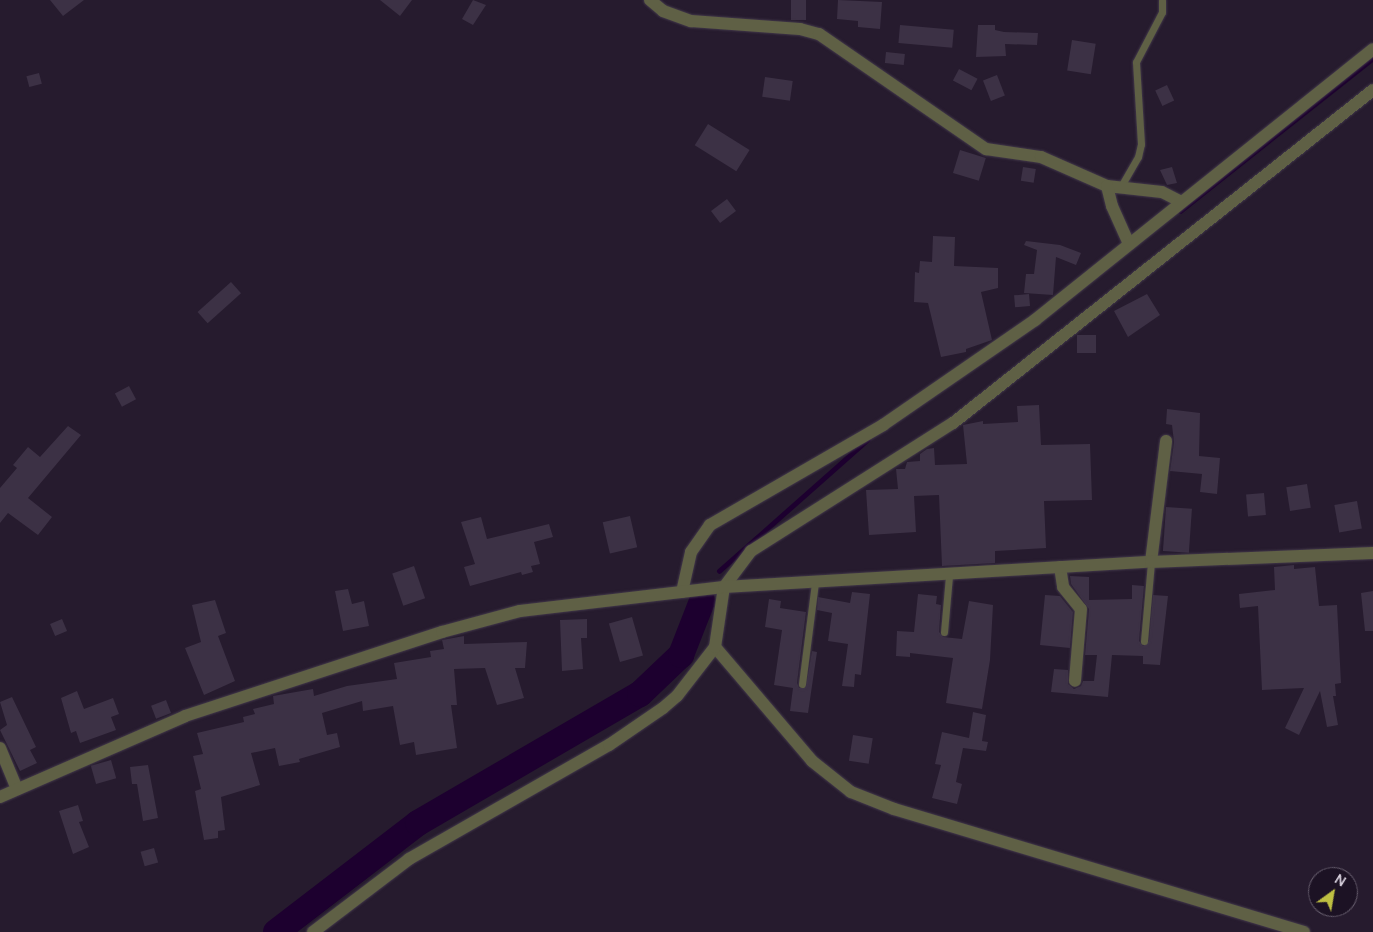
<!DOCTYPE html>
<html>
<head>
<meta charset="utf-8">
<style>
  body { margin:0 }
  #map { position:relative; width:1373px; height:932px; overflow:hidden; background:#261b2e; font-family:Manrope,sans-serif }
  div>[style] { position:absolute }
  .stream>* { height:4.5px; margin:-2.25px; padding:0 2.25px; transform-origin:2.25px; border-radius:2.25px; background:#1d002f }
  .river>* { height:26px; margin:-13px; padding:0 13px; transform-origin:13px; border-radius:13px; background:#1d002f }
  .building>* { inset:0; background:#3c3145; transform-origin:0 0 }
  .roads { filter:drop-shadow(0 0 1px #42384a) drop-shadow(0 0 1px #42384a) }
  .service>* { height:7px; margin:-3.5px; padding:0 3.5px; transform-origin:3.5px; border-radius:3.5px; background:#5f6045 }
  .minor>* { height:12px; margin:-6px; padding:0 6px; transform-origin:6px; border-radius:6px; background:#5f6045 }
  .tertiary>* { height:12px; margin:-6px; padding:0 6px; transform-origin:6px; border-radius:6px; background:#5f6045 }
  span { translate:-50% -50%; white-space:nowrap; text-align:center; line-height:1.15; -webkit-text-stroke:4px #1c1224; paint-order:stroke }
  .north { position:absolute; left:1308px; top:867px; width:50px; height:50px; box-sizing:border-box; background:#1c1224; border:1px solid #675e6e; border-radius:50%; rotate:32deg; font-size:14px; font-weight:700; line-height:20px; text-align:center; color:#d7d0dd }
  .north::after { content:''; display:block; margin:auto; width:18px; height:22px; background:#bebf42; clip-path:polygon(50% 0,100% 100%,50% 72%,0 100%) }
</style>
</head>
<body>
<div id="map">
  <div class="stream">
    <div style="left:1180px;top:211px;width:246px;rotate:-38.4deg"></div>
    <div style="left:719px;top:571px;width:198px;rotate:-41.5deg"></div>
  </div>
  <div class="river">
    <div style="left:276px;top:932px;width:179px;rotate:-37.5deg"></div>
    <div style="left:418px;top:823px;width:257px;rotate:-30.2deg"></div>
    <div style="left:640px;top:694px;width:57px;rotate:-43.6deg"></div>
    <div style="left:681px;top:655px;width:58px;rotate:-68.7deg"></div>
  </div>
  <div class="building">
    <div style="clip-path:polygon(50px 0,84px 0,63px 16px)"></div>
    <div style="clip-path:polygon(380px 0,412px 0,400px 16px)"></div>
    <div style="clip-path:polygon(473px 0,486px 5px,473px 25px,462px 19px)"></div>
    <div style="left:791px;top:0;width:15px;height:20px"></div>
    <div style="clip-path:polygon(838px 0,882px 2px,880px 29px,858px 27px,858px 21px,837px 19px)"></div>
    <div style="left:900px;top:25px;width:54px;height:18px;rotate:5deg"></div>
    <div style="clip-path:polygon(978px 25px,995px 25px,995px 30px,1004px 32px,1038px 33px,1037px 45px,1005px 44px,1006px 56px,976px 57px)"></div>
    <div style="left:1072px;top:40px;width:24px;height:31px;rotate:9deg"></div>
    <div style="left:886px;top:52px;width:19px;height:11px;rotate:6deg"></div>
    <div style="left:959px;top:69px;width:21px;height:13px;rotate:28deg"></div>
    <div style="left:39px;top:73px;width:11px;height:13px;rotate:75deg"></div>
    <div style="left:997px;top:75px;width:22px;height:15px;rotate:69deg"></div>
    <div style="left:765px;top:77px;width:28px;height:20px;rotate:8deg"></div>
    <div style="left:1167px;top:85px;width:17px;height:13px;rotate:65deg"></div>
    <div style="left:708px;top:124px;width:49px;height:25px;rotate:32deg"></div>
    <div style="left:960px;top:150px;width:27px;height:24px;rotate:17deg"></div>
    <div style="left:1023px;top:167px;width:13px;height:14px;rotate:9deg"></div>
    <div style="clip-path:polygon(1172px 167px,1177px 183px,1167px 185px,1160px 170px)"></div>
    <div style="left:727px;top:199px;width:15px;height:20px;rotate:53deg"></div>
    <div style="clip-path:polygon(933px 236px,955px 237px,954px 266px,998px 268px,998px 288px,981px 292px,992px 340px,966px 349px,966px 352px,941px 357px,928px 303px,914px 302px,915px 272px,919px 273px,920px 261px,932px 262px)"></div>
    <div style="clip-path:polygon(1026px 241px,1060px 245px,1081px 253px,1076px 265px,1056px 257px,1053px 295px,1024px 293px,1026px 274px,1034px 274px,1037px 250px,1024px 245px)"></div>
    <div style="left:231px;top:282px;width:15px;height:45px;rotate:48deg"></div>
    <div style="left:1029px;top:294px;width:12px;height:15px;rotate:85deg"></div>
    <div style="clip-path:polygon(1147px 294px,1160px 315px,1128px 337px,1114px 311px)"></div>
    <div style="left:1096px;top:335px;width:18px;height:19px;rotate:90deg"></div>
    <div style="left:129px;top:386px;width:15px;height:16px;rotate:62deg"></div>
    <div style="clip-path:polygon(1039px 405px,1041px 445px,1090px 444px,1092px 500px,1044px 501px,1046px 548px,995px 551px,995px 563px,942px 566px,939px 495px,914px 496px,916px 532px,869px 535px,866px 490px,898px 489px,896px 469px,905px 469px,907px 462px,920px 461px,920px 454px,927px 449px,934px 448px,935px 465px,967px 464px,963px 425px,983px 421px,983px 424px,1018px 422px,1017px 406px)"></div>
    <div style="clip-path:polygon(1167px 409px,1200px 413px,1199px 456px,1220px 458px,1217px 494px,1200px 492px,1202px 474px,1170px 471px,1174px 442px,1172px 425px,1166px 424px)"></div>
    <div style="clip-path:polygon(68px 426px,81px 435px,28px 498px,52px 517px,38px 535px,8px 513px,0 523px,0 488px,17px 468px,13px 465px,28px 447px,40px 457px)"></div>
    <div style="left:1307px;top:484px;width:24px;height:21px;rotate:81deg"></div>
    <div style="left:1264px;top:493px;width:22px;height:18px;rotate:85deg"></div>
    <div style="left:1357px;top:501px;width:28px;height:23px;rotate:80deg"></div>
    <div style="left:1166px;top:507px;width:26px;height:44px;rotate:4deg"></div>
    <div style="left:630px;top:516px;width:32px;height:28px;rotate:77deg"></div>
    <div style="clip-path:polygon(481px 517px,487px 539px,549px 524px,553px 537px,534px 542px,540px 564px,531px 566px,533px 572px,522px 575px,521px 572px,470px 586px,464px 567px,475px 564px,461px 522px)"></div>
    <div style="clip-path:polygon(1294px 565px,1294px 569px,1315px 567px,1319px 606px,1337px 605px,1341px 683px,1335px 684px,1336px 696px,1333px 696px,1338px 725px,1327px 727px,1320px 691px,1299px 735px,1285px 728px,1304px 688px,1262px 690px,1258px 606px,1240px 608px,1239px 594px,1275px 590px,1274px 567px)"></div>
    <div style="left:414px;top:566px;width:34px;height:23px;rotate:71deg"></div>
    <div style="clip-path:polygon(1070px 576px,1089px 577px,1089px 600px,1132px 599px,1132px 585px,1144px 586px,1139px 641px,1143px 646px,1149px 641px,1153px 595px,1168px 596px,1160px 665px,1143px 664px,1143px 656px,1112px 655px,1108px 697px,1051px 692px,1054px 669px,1068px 670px,1068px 684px,1074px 689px,1081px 686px,1083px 681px,1094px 681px,1097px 655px,1085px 655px,1089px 609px,1071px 584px)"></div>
    <div style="clip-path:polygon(348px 589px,352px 604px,364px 601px,369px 626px,343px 631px,335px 591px)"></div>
    <div style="clip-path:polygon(1373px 591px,1373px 631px,1365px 631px,1361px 593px)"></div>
    <div style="clip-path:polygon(852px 592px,870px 594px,861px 675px,855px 674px,854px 687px,842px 686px,848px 644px,828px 641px,832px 613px,817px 610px,818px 597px,850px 603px)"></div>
    <div style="clip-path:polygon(918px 594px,937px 596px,936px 604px,941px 605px,939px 632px,943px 637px,962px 639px,969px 601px,993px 605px,990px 660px,982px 709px,946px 703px,953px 658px,910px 653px,910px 657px,896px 656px,897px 631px,914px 632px)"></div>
    <div style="clip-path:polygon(1045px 595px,1060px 596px,1073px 612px,1070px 648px,1040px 645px)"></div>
    <div style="clip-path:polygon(769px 599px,781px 601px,780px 608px,806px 612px,797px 683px,799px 688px,806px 687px,812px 651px,817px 652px,808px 713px,790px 711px,793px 688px,774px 685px,782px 630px,765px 627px)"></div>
    <div style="clip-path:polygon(215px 600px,226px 633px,218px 636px,235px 681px,204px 695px,185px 648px,201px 642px,192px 605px)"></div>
    <div style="left:632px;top:617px;width:40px;height:24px;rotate:74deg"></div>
    <div style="left:62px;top:619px;width:13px;height:13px;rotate:67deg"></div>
    <div style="clip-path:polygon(587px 619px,587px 638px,581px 638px,583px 669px,562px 671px,560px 620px)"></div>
    <div style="clip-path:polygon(464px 636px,464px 644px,527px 642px,525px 668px,515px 668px,524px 698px,497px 705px,485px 668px,454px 669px,457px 705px,451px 705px,457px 748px,416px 755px,414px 742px,400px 745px,393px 706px,363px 711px,362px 701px,322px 713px,327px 735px,337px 733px,340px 747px,299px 759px,300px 762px,279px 766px,275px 748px,251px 753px,260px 785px,221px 797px,225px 830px,218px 831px,218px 838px,204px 840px,195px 791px,201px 789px,193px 756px,203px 754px,197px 733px,244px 722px,243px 717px,255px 714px,253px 709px,274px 704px,273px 696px,313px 689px,314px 696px,347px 686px,397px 679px,394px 663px,431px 657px,430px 651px,444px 649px,442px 640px)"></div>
    <div style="clip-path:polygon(77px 691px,84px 709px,113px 698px,119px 714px,111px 717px,116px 730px,80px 743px,76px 731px,71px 733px,61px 698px)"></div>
    <div style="clip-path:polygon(12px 697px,36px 747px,30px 750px,37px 763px,20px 771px,0 730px,7px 725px,0 702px)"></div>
    <div style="left:166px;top:700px;width:14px;height:16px;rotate:69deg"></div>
    <div style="clip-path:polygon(973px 712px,986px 715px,982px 741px,988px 742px,986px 751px,963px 748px,956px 782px,962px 784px,957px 804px,932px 798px,941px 765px,935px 764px,942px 732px,969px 738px)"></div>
    <div style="left:853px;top:735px;width:20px;height:26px;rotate:9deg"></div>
    <div style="left:111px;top:760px;width:19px;height:21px;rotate:74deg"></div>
    <div style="clip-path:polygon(148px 765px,158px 818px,143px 821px,137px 784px,132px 784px,130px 767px)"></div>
    <div style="clip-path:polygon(78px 805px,83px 821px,79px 822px,89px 847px,73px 854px,59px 811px)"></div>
    <div style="left:154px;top:848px;width:15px;height:14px;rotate:74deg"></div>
  </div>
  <div class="roads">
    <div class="service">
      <div style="left:1120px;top:188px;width:36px;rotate:-60deg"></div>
      <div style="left:1138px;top:157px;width:13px;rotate:-77deg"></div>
      <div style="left:1141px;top:144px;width:82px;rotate:-93.5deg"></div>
      <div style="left:1136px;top:62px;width:56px;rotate:-62.5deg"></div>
      <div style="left:1162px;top:12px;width:12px;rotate:-90deg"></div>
      <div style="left:944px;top:632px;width:56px;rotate:-84.9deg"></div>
      <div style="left:1144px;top:641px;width:79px;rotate:-84.9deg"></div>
      <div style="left:802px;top:684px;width:103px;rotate:-82.7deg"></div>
    </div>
    <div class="minor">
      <div style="left:650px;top:0;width:17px;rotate:40deg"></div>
      <div style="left:663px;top:11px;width:30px;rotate:20deg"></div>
      <div style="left:691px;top:21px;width:109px;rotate:4.2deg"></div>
      <div style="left:800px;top:29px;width:20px;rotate:15deg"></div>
      <div style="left:819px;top:34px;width:203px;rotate:34.6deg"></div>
      <div style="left:986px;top:149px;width:56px;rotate:8.3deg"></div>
      <div style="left:1041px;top:157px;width:72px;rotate:23.7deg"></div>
      <div style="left:1107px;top:186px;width:55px;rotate:6.2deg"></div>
      <div style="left:1162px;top:192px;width:22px;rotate:27deg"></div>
      <div style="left:1107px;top:186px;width:21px;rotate:76deg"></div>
      <div style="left:1112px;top:206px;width:42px;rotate:65.9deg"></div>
      <div style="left:1151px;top:562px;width:122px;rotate:-82.9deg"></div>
      <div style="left:1060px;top:567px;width:20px;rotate:81deg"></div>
      <div style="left:1063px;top:587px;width:28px;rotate:51deg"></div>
      <div style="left:1081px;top:609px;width:72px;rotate:94.8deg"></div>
      <div style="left:682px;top:592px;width:41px;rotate:-77.3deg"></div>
      <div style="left:691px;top:552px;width:33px;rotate:-55deg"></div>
      <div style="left:710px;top:525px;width:200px;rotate:-30deg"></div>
      <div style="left:883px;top:425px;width:185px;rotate:-34.6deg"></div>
      <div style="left:1035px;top:320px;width:433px;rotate:-38.7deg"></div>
      <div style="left:715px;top:647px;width:150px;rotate:49.6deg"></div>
      <div style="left:812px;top:761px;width:50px;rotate:38.5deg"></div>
      <div style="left:851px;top:792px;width:46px;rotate:21.6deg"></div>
      <div style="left:894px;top:809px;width:428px;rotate:16.7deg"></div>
      <div style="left:0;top:748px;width:44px;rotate:67.5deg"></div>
      <div style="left:313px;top:932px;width:121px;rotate:-37.2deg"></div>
      <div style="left:409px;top:859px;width:230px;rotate:-29.7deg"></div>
      <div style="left:609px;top:745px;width:65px;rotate:-34.4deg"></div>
      <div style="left:663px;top:708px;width:18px;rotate:-41deg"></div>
      <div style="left:677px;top:696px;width:62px;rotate:-52.2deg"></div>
      <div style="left:715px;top:647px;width:61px;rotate:-81.5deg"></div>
      <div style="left:724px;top:587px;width:45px;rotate:-53.1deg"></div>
      <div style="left:751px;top:551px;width:239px;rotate:-32.4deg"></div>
      <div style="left:953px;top:423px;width:536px;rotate:-38.41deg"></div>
    </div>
    <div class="tertiary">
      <div style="left:0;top:797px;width:202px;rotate:-23.6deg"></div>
      <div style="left:185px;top:716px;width:270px;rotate:-18.1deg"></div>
      <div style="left:442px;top:632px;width:81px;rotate:-15.1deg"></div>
      <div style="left:520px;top:611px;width:205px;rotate:-6.7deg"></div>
      <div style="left:724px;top:587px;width:428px;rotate:-3.4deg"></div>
      <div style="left:1151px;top:562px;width:222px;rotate:-2.3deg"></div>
    </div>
  </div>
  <div class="north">N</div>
</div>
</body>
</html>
